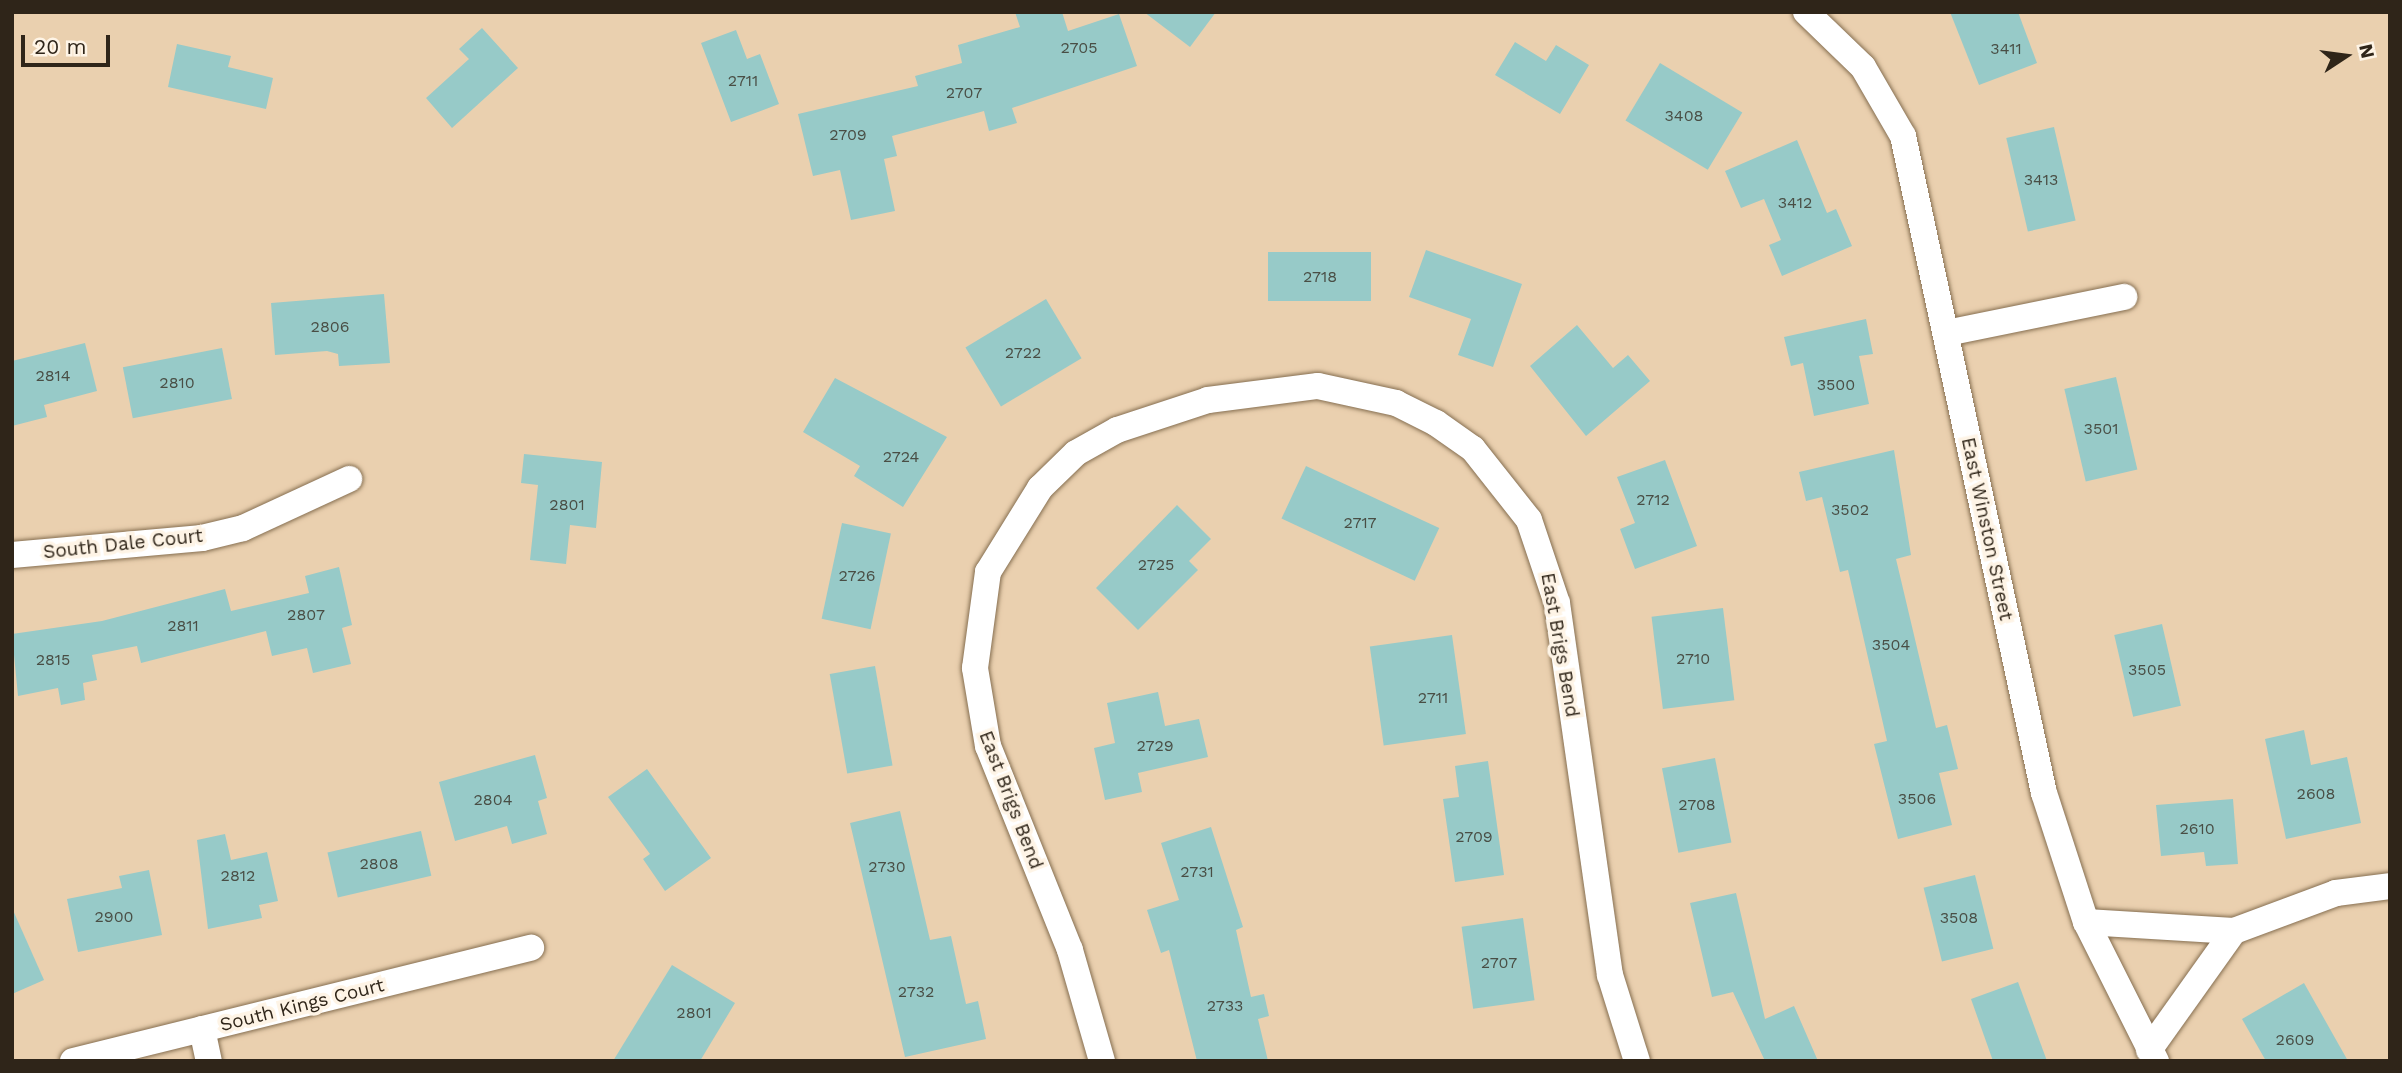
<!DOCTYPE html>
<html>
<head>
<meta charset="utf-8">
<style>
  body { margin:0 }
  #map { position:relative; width:2402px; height:1073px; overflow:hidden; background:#ead0af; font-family:"Work Sans",sans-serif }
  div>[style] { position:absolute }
  .building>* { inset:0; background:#97cac8; transform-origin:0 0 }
  .roads { filter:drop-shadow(0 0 2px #866f51) drop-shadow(0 0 2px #866f51) }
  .street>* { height:26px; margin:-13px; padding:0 13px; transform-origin:13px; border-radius:13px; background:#fff }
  span { translate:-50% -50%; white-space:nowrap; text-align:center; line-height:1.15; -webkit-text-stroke:7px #fef4e6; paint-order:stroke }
  .number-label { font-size:16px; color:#494e45 }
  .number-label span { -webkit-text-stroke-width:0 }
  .street-label { font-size:19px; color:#2f2519 }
  .frame { position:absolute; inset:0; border:14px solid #2f2519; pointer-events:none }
  .north { position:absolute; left:2311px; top:21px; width:70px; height:70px; -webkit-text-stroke:5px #fef4e6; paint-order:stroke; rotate:77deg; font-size:19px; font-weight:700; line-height:28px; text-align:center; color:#2f2519 }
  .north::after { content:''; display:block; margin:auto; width:24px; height:32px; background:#2f2519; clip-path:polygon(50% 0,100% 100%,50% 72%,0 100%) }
  .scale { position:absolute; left:21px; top:35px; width:89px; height:32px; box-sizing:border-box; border:4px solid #2f2519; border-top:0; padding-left:9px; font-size:21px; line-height:24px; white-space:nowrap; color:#2f2519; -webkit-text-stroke:5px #fef4e6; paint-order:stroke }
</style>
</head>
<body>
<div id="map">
  <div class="building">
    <div style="clip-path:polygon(1015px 12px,1062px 12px,1068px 31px,1119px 14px,1137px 66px,1012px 108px,1017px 123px,989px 131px,984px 111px,892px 136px,897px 156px,884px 159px,895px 211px,851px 220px,840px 170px,813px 176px,798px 114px,918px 86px,915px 76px,962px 63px,958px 45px,1020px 27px)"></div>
    <div style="clip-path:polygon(1144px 12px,1216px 12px,1190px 47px)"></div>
    <div style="clip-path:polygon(1950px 12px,2018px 12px,2037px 63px,1979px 85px)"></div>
    <div style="clip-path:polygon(482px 28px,518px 68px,452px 128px,426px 98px,469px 59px,459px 49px)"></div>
    <div style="clip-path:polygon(736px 30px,747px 59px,760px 54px,779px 104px,731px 122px,701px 43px)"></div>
    <div style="clip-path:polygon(1515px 42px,1546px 61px,1556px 45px,1589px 65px,1560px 114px,1495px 75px)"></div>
    <div style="clip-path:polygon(177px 44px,231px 56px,228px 67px,273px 78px,266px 109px,168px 87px)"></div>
    <div style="left:1660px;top:63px;width:96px;height:67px;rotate:31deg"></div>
    <div style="left:2054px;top:127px;width:96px;height:49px;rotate:77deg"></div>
    <div style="clip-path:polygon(1797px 140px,1827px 213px,1836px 209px,1852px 246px,1782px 276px,1769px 245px,1781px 240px,1764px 199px,1741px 208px,1725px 171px)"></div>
    <div style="clip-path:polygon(1426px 250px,1522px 284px,1493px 367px,1458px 355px,1471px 319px,1409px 297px)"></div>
    <div style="left:1371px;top:252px;width:49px;height:103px;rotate:90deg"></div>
    <div style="clip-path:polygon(384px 294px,390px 363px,339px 366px,338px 354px,327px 351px,275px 355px,271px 303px)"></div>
    <div style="left:1046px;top:299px;width:69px;height:94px;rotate:59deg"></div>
    <div style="clip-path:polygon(1866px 319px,1873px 354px,1859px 356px,1869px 404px,1814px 416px,1803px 363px,1791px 366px,1784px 337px)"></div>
    <div style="clip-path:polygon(1577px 325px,1613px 368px,1628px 355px,1650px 381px,1586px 436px,1530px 366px)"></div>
    <div style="clip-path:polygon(85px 343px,97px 391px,44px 405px,47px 417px,12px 426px,12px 361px)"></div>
    <div style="left:222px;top:348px;width:52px;height:101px;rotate:79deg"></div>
    <div style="left:2116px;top:377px;width:95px;height:53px;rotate:77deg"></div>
    <div style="clip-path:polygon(835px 378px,947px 437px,903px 507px,854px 476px,860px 466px,803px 432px)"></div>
    <div style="clip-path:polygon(1894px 450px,1911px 555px,1896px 559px,1936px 728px,1947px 725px,1958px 769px,1939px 773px,1952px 825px,1898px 839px,1874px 744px,1887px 741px,1848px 570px,1840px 572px,1822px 497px,1806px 501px,1799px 472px)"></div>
    <div style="clip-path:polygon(524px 454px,602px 462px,596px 528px,570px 525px,566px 564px,530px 560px,538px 485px,521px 483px)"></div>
    <div style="clip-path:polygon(1665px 460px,1697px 546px,1635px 569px,1620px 529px,1635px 523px,1617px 477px)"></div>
    <div style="left:1306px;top:466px;width:147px;height:58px;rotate:25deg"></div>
    <div style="clip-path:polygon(1177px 505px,1211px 539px,1189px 561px,1198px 570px,1138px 630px,1096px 588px)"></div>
    <div style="left:842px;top:523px;width:50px;height:98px;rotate:12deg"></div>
    <div style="clip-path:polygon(339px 567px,352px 625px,342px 628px,351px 664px,313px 673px,307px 648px,272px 656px,266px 631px,141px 663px,137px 646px,92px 655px,97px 680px,83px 683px,85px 700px,61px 705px,58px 688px,18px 696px,12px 634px,102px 621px,225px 589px,231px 611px,309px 593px,305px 576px)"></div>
    <div style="left:1723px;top:608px;width:93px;height:72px;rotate:83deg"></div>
    <div style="left:2162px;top:624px;width:84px;height:49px;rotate:77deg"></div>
    <div style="left:1452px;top:635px;width:100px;height:83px;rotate:82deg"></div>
    <div style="left:875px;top:666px;width:101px;height:46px;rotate:80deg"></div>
    <div style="clip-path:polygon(1158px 692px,1165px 726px,1199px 719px,1208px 757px,1138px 773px,1142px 792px,1105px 800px,1094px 748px,1115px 743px,1107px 703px)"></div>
    <div style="clip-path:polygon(2304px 730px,2311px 765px,2347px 757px,2361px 823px,2286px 839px,2265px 739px)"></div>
    <div style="clip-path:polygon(535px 755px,547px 798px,538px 801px,547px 834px,512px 844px,507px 826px,455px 841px,439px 782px)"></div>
    <div style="left:1715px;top:758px;width:86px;height:54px;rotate:79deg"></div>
    <div style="clip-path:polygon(1488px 761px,1504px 875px,1455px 882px,1443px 799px,1459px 797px,1455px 766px)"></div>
    <div style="clip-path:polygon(647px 769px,711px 858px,665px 891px,643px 859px,650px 854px,608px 797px)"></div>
    <div style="clip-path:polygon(2233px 799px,2238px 864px,2206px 866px,2204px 852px,2161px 856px,2156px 805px)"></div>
    <div style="clip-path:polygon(900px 811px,930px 940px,951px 936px,966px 1004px,978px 1001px,986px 1039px,905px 1057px,850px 823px)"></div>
    <div style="clip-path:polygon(1211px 827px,1243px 927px,1236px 930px,1251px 997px,1264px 994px,1269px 1016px,1258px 1019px,1268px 1061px,1197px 1061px,1169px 950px,1161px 953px,1147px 910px,1179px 900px,1161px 843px)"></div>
    <div style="left:421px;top:831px;width:46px;height:96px;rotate:77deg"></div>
    <div style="clip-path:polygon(225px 834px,231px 860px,267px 852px,278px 901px,259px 905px,262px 918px,208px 929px,197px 840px)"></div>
    <div style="clip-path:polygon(149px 870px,162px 935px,78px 952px,67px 899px,122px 888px,119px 876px)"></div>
    <div style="left:1975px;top:875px;width:76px;height:53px;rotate:76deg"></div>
    <div style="clip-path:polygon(1736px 893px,1765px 1019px,1794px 1006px,1818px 1061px,1765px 1061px,1733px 992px,1712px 997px,1690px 903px)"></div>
    <div style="clip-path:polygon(12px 908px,44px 980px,12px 994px)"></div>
    <div style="left:1523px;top:918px;width:83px;height:62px;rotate:82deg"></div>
    <div style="clip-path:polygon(672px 965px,735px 1003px,700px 1061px,613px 1061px)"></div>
    <div style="clip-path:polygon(2018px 982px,2047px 1061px,1993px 1061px,1971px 999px)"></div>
    <div style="clip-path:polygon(2304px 983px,2348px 1061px,2266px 1061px,2242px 1019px)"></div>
  </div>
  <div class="roads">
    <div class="street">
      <div style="left:1806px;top:12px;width:79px;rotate:44deg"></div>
      <div style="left:1863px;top:67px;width:80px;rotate:59.9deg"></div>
      <div style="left:1903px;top:136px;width:672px;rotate:77.89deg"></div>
      <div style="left:2044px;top:793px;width:136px;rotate:72deg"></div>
      <div style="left:2086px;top:922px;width:156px;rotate:63.3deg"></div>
      <div style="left:1947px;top:333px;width:181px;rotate:-11.5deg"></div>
      <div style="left:12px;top:555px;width:191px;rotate:-5.1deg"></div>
      <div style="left:202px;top:538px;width:42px;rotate:-13.7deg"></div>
      <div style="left:243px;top:528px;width:117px;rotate:-24.8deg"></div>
      <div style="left:2086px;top:922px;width:148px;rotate:3.5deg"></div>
      <div style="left:2234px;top:931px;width:109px;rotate:-20.4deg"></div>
      <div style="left:2336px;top:893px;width:54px;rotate:-7.4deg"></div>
      <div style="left:202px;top:1029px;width:33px;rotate:78deg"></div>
      <div style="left:2149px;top:1050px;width:146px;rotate:-54.5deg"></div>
      <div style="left:73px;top:1061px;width:472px;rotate:-13.9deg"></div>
      <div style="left:1102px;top:1061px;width:116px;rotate:-106.1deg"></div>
      <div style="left:1070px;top:950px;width:220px;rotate:-111.9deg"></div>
      <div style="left:988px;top:746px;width:79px;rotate:-99.5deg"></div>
      <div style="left:975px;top:668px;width:97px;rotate:-82.3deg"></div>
      <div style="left:988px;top:572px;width:99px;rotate:-58.2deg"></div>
      <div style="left:1040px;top:488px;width:50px;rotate:-44.2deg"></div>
      <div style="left:1076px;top:453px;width:47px;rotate:-29.3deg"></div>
      <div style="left:1117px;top:430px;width:96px;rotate:-18.2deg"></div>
      <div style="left:1208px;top:400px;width:111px;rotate:-7.3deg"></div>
      <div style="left:1318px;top:386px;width:80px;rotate:12.3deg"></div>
      <div style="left:1396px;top:403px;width:45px;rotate:26.6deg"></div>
      <div style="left:1436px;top:423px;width:45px;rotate:35.1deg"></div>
      <div style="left:1473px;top:449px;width:90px;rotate:51.7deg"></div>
      <div style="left:1529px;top:520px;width:88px;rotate:71.4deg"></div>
      <div style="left:1557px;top:603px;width:376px;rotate:81.9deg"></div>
      <div style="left:1610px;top:975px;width:90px;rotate:72.6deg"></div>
    </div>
  </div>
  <div class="number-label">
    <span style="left:1079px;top:48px">2705</span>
    <span style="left:2006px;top:49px">3411</span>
    <span style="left:743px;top:81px">2711</span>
    <span style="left:964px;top:93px">2707</span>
    <span style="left:1684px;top:116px">3408</span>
    <span style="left:848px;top:135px">2709</span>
    <span style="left:2041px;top:180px">3413</span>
    <span style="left:1795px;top:203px">3412</span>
    <span style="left:1320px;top:277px">2718</span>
    <span style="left:330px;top:327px">2806</span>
    <span style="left:1023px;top:353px">2722</span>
    <span style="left:53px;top:376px">2814</span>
    <span style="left:177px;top:383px">2810</span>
    <span style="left:1836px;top:385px">3500</span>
    <span style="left:2101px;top:429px">3501</span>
    <span style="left:901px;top:457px">2724</span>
    <span style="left:1653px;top:500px">2712</span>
    <span style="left:567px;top:505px">2801</span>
    <span style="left:1850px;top:510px">3502</span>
    <span style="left:1360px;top:523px">2717</span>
    <span style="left:1156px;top:565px">2725</span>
    <span style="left:857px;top:576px">2726</span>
    <span style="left:306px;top:615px">2807</span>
    <span style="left:183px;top:626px">2811</span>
    <span style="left:1891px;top:645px">3504</span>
    <span style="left:1693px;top:659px">2710</span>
    <span style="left:53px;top:660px">2815</span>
    <span style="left:2147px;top:670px">3505</span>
    <span style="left:1433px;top:698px">2711</span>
    <span style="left:1155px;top:746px">2729</span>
    <span style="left:2316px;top:794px">2608</span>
    <span style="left:1917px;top:799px">3506</span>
    <span style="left:493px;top:800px">2804</span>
    <span style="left:1697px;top:805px">2708</span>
    <span style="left:2197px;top:829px">2610</span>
    <span style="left:1474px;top:837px">2709</span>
    <span style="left:379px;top:864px">2808</span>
    <span style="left:887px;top:867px">2730</span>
    <span style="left:1197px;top:872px">2731</span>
    <span style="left:238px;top:876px">2812</span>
    <span style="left:114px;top:917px">2900</span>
    <span style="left:1959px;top:918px">3508</span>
    <span style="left:1499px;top:963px">2707</span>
    <span style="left:916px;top:992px">2732</span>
    <span style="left:1225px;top:1006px">2733</span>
    <span style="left:694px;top:1013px">2801</span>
    <span style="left:2295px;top:1040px">2609</span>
  </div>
  <div class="street-label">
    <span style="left:1987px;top:529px;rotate:78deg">East Winston Street</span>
    <span style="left:123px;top:544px;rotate:-6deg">South Dale Court</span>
    <span style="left:1560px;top:645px;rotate:80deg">East Brigs Bend</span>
    <span style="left:1011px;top:800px;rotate:69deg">East Brigs Bend</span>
    <span style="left:302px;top:1005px;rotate:-14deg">South Kings Court</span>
  </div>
  <div class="frame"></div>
  <div class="north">N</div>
  <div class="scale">20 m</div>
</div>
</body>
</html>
